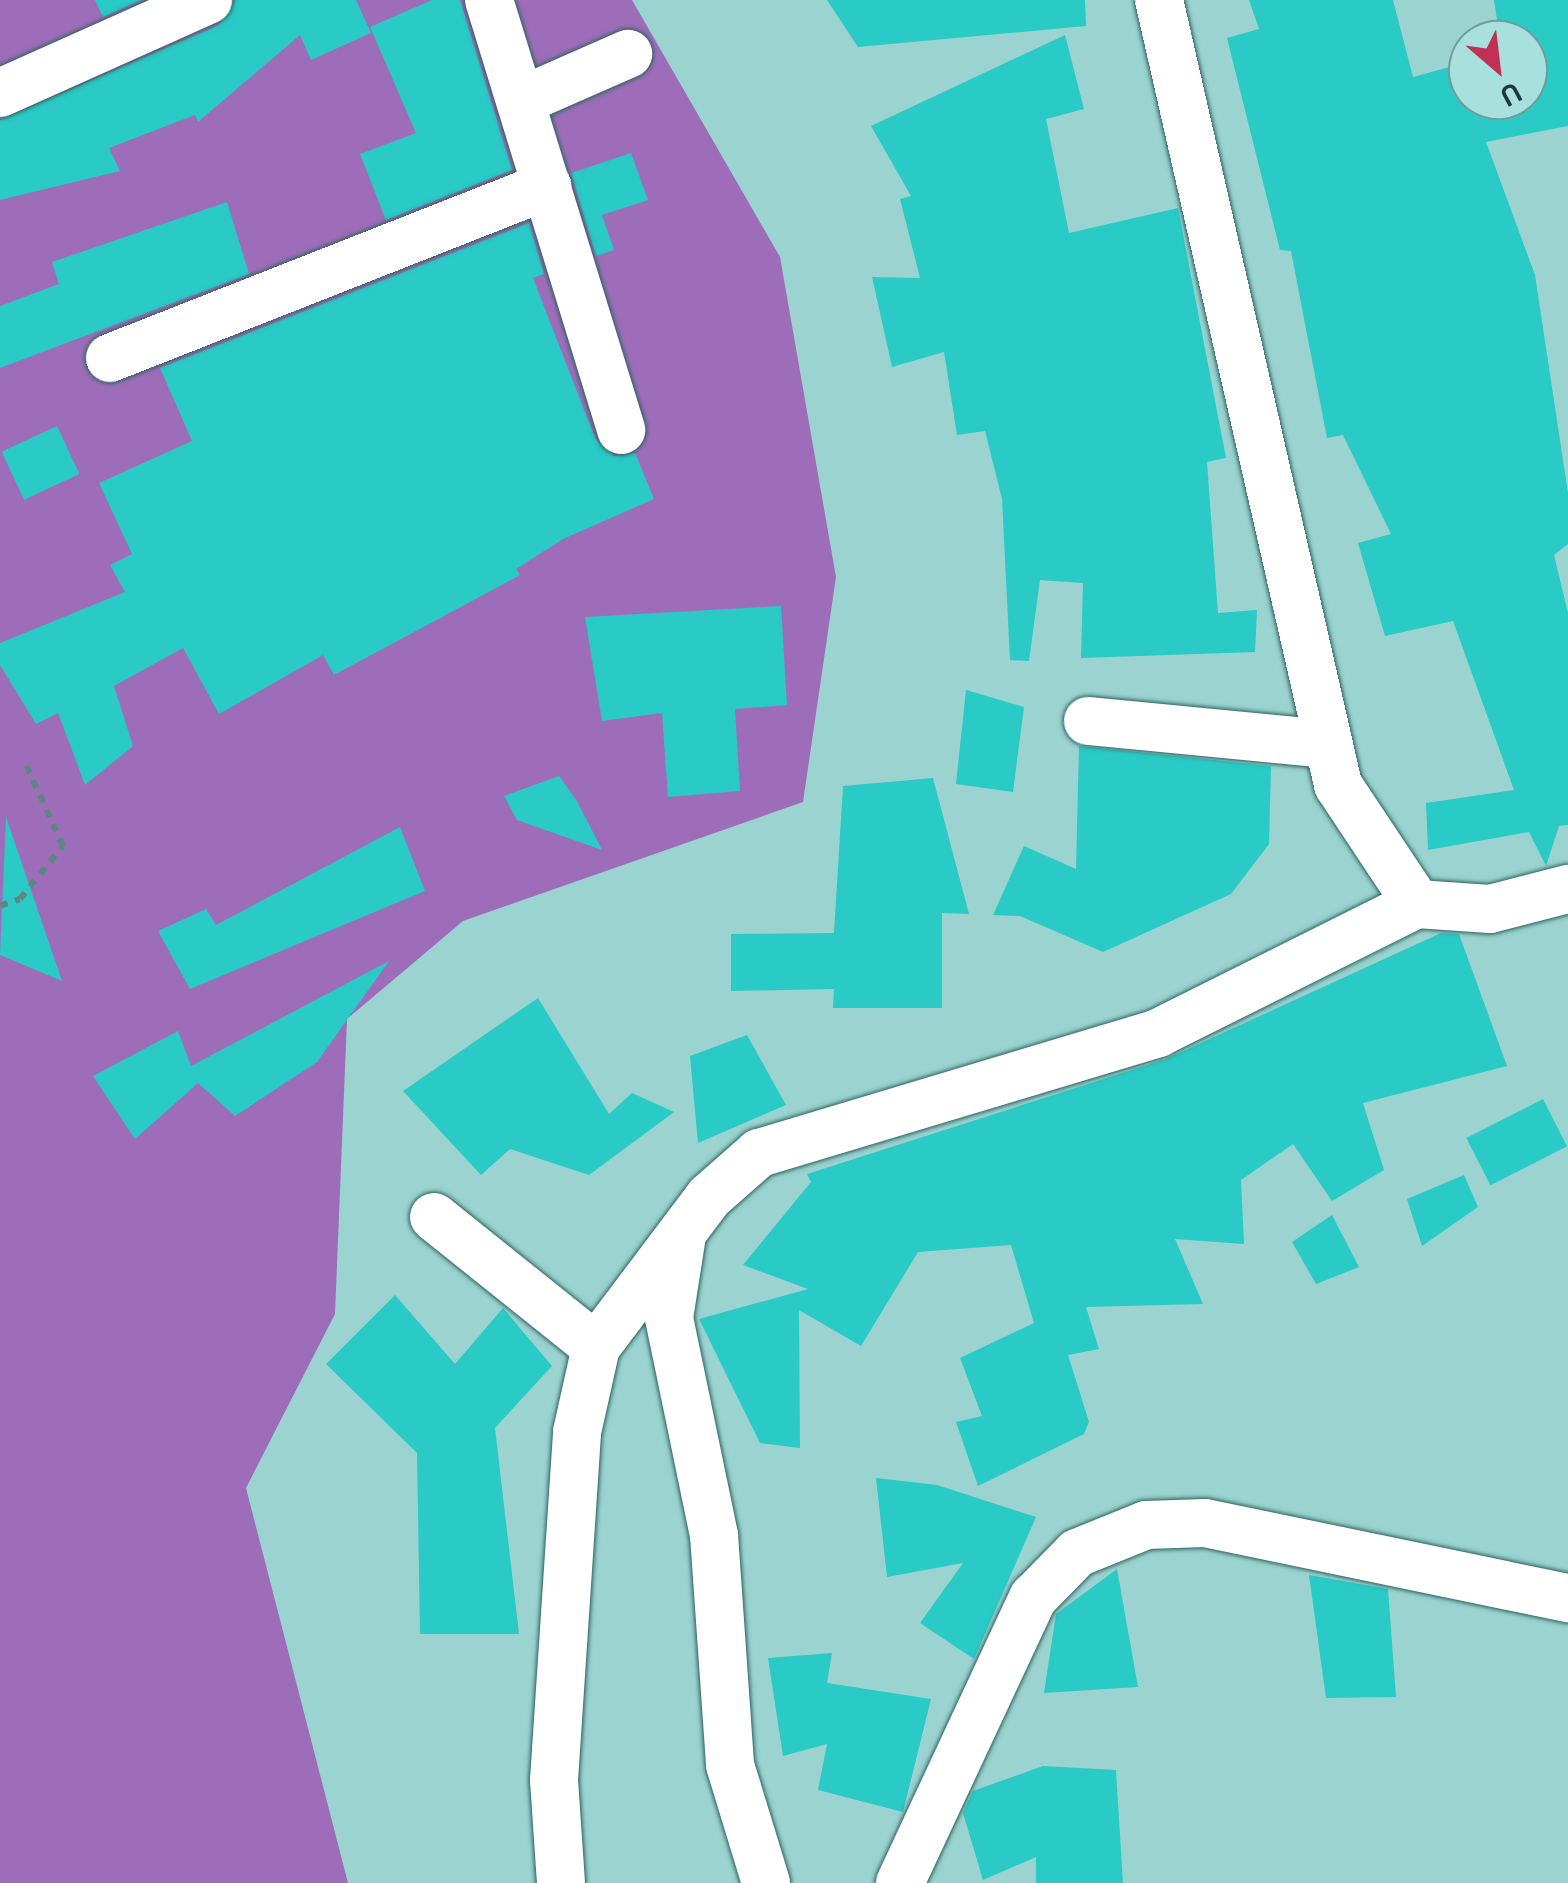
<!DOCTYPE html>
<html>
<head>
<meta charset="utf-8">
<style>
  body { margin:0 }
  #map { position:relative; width:1568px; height:1883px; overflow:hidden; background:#9bd3d0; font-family:"Space Grotesk",sans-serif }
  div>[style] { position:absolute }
  .water>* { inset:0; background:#9e6dba }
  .building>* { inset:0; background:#2acac6; transform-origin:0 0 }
  .path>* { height:6px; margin-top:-3px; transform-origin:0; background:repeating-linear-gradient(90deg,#5e8684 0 8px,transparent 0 16px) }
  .roads { filter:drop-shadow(0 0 2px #2c6361) drop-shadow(0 0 2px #2c6361) }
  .street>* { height:48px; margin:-24px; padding:0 24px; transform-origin:24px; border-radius:24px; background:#fff }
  span { translate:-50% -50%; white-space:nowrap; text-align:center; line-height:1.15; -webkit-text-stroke:8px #a7e0dd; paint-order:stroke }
  .north { position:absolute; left:1448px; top:20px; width:100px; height:100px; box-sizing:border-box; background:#a7e0dd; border:2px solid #719c9a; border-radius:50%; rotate:152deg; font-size:28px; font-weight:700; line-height:40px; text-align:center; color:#203736 }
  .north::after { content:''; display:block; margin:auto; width:35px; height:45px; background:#c13153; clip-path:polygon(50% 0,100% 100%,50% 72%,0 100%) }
</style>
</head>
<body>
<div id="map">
  <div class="water">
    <div style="clip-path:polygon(0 0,632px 0,780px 257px,836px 577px,803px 802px,463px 921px,347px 1019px,335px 1314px,246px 1488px,348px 1883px,0 1883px)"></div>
  </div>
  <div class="building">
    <div style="clip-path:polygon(95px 0,141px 0,103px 17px)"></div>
    <div style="clip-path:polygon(235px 0,356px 0,371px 33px,311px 60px,300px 35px,198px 122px,195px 115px,109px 148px,120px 171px,0 200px,0 120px,219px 25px)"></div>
    <div style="clip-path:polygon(432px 0,460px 0,512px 170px,386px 220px,360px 154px,416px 133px,370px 27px)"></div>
    <div style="clip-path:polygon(827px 0,1085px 0,1086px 26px,858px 47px)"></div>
    <div style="clip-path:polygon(1249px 0,1393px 0,1413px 77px,1468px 62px,1468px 100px,1528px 100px,1528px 40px,1500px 40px,1494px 0,1568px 0,1568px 126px,1486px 142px,1535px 275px,1568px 493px,1568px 544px,1554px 555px,1568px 613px,1568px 825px,1559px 826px,1546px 866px,1529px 832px,1428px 850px,1426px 803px,1514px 790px,1453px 621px,1385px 636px,1358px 543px,1391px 534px,1343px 435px,1327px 438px,1291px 251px,1280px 250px,1227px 38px,1259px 29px)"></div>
    <div style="clip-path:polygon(1065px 35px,1084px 109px,1046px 119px,1069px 233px,1178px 208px,1226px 458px,1207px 462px,1218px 613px,1257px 610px,1255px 652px,1081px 658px,1083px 583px,1040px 580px,1029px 661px,1010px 660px,1002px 499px,985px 431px,957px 435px,944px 352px,892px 367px,872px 277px,920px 278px,900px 199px,911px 196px,871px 126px)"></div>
    <div style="clip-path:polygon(631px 153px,648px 200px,602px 215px,614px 250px,596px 256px,571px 173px)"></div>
    <div style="clip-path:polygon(227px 202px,249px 274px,0 368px,0 306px,59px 284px,52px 262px)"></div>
    <div style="clip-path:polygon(529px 223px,544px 274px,533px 278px,595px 438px,614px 456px,635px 453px,654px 499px,563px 539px,516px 569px,520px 575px,334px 675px,323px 655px,219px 714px,183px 648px,114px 686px,133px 746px,85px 785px,58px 713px,36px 724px,0 665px,0 643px,125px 592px,110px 565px,132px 554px,99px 483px,192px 441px,160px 368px)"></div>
    <div style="left:57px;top:426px;width:53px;height:61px;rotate:65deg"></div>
    <div style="clip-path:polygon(781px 606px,787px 705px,735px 709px,740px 791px,668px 797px,662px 713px,602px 721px,585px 617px)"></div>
    <div style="clip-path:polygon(966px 690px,1024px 707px,1013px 792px,956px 784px)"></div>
    <div style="clip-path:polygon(1079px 746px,1271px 766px,1269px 844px,1231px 894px,1103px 952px,1020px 916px,993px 915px,1024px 846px,1076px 869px)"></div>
    <div style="clip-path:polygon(559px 776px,577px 801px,602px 850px,517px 820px,504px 796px)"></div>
    <div style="clip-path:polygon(933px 778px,969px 914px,942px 913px,942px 1008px,833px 1008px,834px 989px,731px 991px,731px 934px,834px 933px,843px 786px)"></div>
    <div style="clip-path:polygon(6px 817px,62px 981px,0 955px)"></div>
    <div style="clip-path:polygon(400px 827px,425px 891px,190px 989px,158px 931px,206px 909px,216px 925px)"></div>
    <div style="clip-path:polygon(1441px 933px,1459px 934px,1507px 1066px,1363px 1103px,1384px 1170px,1332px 1201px,1293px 1144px,1241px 1180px,1244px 1244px,1175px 1239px,1203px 1304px,1086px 1307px,1099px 1349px,1068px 1355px,1089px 1422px,1084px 1434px,978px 1486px,956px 1422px,982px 1416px,960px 1358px,1034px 1323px,1011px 1245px,918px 1252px,861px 1346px,799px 1310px,800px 1448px,760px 1443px,699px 1319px,808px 1289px,743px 1265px,811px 1182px,807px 1174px,1166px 1059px)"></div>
    <div style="clip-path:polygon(389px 961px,317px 1062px,235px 1116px,198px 1083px,135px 1139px,93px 1076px,178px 1031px,191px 1066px)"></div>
    <div style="clip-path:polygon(538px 998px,609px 1114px,632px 1093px,674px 1112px,589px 1175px,510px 1149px,481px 1175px,403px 1091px)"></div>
    <div style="clip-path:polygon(747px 1035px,786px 1105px,698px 1143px,690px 1056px)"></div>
    <div style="left:1543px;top:1099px;width:53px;height:86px;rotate:63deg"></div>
    <div style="clip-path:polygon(1464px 1175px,1478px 1207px,1422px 1246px,1407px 1199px)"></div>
    <div style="clip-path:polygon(1332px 1215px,1359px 1267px,1316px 1284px,1292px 1242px)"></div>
    <div style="clip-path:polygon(395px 1295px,455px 1364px,503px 1308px,552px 1366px,495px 1428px,519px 1634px,420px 1634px,417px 1453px,326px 1364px)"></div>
    <div style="clip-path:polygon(876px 1478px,937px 1485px,1036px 1517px,974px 1659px,920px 1623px,963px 1563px,887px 1577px)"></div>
    <div style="clip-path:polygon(1117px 1569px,1138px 1687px,1044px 1693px,1056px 1614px)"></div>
    <div style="clip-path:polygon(1309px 1575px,1388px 1589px,1396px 1697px,1326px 1698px)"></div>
    <div style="clip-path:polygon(832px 1653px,827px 1683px,931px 1699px,903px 1812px,818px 1790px,827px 1744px,783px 1756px,768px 1658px)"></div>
    <div style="clip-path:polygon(1043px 1766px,1116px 1770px,1123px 1883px,1036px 1883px,1036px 1857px,983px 1880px,963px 1813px,973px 1791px)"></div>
  </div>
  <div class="path">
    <div style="left:0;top:906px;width:21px;rotate:-19deg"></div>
    <div style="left:20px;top:899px;width:68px;rotate:-50.9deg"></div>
    <div style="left:63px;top:846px;width:94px;rotate:-114.4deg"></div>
  </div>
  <div class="roads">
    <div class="street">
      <div style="left:489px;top:0;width:450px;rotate:72.9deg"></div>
      <div style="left:1159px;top:0;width:805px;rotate:77.15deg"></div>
      <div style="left:1338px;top:785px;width:143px;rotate:56.4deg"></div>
      <div style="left:1417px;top:904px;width:73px;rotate:3.9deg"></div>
      <div style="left:1490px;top:909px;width:81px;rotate:-14.4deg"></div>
      <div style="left:0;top:93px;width:228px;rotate:-24.1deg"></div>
      <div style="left:523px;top:100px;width:115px;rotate:-23.7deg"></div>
      <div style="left:110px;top:358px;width:470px;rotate:-21.5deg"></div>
      <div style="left:1088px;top:721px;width:241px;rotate:5.5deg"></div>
      <div style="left:434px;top:1217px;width:208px;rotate:38.7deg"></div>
      <div style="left:682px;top:1235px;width:84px;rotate:98.9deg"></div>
      <div style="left:669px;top:1318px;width:222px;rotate:78.3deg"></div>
      <div style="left:714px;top:1535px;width:231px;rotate:86deg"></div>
      <div style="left:730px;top:1765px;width:123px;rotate:73deg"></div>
      <div style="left:561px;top:1883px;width:103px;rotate:-93.9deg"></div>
      <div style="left:554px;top:1780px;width:349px;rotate:-86.2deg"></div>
      <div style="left:577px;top:1432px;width:87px;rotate:-77.4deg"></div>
      <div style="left:596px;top:1347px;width:188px;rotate:-53deg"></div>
      <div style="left:709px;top:1197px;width:67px;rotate:-41.3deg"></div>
      <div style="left:759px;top:1153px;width:417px;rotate:-16.7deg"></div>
      <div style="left:1158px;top:1033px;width:289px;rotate:-26.5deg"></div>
      <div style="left:900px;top:1883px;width:315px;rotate:-65deg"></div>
      <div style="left:1033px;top:1598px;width:63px;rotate:-45.6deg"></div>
      <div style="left:1077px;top:1553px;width:74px;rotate:-22.1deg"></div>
      <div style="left:1146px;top:1525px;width:59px;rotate:-1.9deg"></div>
      <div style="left:1205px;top:1523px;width:371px;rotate:11.7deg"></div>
    </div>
  </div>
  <div class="north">U</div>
</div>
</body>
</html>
